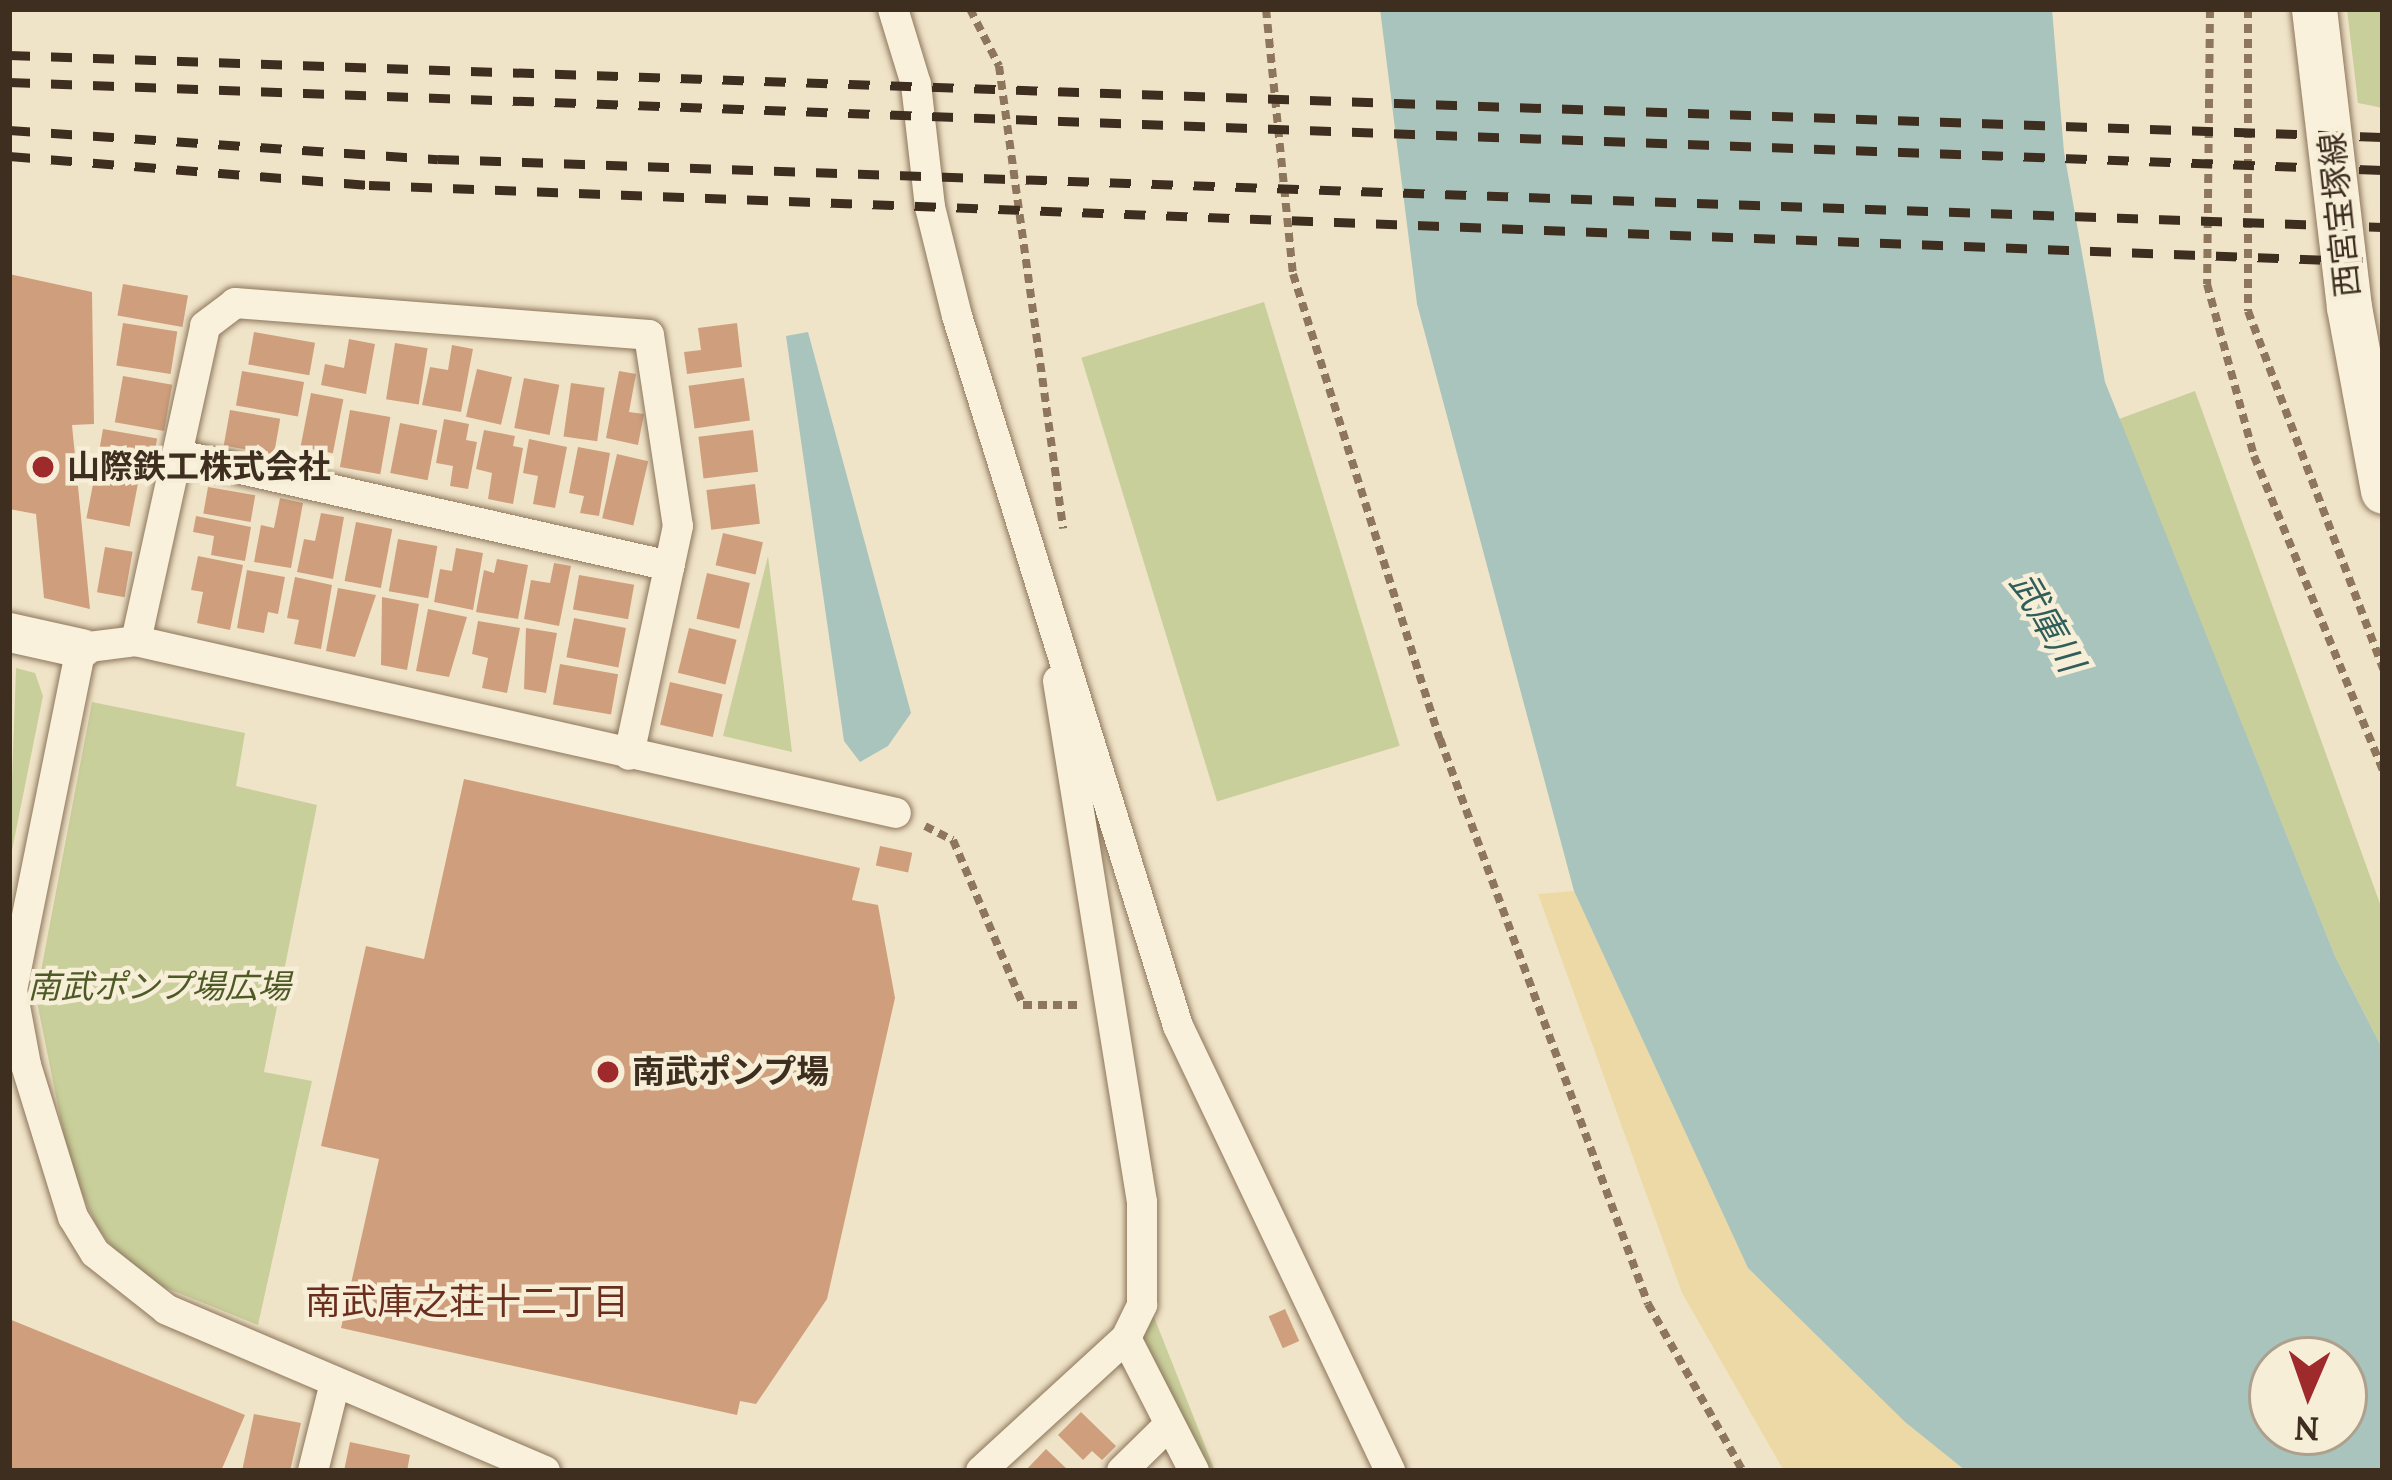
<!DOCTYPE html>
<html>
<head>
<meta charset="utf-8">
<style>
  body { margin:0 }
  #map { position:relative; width:2392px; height:1480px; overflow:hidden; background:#f0e4c8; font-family:Lora,"Noto Sans JP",serif }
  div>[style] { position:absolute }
  .green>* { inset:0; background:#c9cf9b; transform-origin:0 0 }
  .sand>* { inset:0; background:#ecd9a5 }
  .water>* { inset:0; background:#a9c4bc }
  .building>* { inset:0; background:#cf9f7d; transform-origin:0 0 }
  .path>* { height:8px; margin-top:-4px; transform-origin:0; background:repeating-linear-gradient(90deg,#8d765c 0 9px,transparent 0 15px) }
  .roads { filter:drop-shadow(0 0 3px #8d765c) drop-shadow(0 0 3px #8d765c) }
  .minor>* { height:30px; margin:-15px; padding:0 15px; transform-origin:15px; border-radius:15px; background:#faf1dc }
  .tertiary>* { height:39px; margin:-19.5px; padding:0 19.5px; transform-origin:19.5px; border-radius:19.5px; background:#faf1dc }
  .secondary>* { height:45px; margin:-22.5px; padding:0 22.5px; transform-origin:22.5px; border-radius:22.5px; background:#faf1dc }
  .rail>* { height:9px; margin-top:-4.5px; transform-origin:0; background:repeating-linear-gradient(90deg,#3d2e20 0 21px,transparent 0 42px) }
  .dots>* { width:33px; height:33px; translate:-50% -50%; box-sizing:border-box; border:6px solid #f7eed8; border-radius:50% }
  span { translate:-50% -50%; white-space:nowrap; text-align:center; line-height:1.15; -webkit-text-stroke:9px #f7eed8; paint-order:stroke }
  .street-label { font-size:33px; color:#3d2e20 }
  .poi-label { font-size:33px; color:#3d2e20; font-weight:700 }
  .left { translate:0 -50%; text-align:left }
  .park-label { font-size:33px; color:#4d5a26; font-style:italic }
  .water-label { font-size:36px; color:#2f5d5a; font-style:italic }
  .neighbourhood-label { font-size:36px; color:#6b2e1e }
  .frame { position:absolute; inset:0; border:12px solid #3d2e20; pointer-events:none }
  .north { position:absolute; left:2248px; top:1336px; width:120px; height:120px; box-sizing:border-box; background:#f7eed8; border:3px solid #ada18e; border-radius:50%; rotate:182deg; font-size:33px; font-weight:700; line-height:48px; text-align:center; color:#3d2e20 }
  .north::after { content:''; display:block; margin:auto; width:42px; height:54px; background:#9e2a2b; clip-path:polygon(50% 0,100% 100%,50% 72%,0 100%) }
</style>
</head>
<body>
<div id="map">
  <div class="green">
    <div style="clip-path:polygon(2347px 9px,2383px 9px,2383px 108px,2358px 103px)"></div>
    <div style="left:1264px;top:302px;width:464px;height:191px;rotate:73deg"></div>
    <div style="clip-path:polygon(2195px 391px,2383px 912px,2383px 1050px,2335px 956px,2119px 419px)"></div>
    <div style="clip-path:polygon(768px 556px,792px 752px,723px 736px)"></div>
    <div style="clip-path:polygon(16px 668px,35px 673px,43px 696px,9px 865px)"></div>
    <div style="clip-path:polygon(92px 702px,245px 733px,236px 786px,317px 805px,264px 1072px,312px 1081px,258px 1325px,134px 1275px,97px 1227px,70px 1166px,36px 997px)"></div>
    <div style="clip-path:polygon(1152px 1312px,1215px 1471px,1206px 1471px,1137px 1339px)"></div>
  </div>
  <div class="sand">
    <div style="clip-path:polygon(1574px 891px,1748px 1268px,1905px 1422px,1966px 1471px,1784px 1471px,1682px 1293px,1538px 894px)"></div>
  </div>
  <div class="water">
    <div style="clip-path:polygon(evenodd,1380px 9px,2052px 9px,2064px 152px,2105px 382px,2335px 956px,2383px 1050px,2383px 1471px,1966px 1471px,1905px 1422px,1748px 1268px,1574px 891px,1417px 304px,1380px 9px,2272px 1360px,2344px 1360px,2344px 1432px,2272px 1432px,2272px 1360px)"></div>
    <div style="clip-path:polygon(808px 332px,911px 713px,888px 746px,860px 762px,844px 741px,786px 336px)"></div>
  </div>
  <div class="building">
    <div style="clip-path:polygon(9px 274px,92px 292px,94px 424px,72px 425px,90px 609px,44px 598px,36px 514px,9px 509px)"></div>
    <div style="left:123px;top:284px;width:66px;height:32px;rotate:10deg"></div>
    <div style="left:123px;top:323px;width:55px;height:43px;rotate:9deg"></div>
    <div style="clip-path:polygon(737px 323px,742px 367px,687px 374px,684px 352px,701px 350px,698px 328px)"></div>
    <div style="left:254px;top:332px;width:62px;height:33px;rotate:10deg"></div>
    <div style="clip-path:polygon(349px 339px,375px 344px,366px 394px,321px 385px,325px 364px,344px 368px)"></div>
    <div style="left:395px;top:343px;width:33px;height:57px;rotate:9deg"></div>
    <div style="clip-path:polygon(452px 345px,473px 349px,461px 412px,422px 405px,430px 367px,448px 370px)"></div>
    <div style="left:477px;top:369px;width:36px;height:49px;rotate:13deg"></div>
    <div style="left:242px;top:371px;width:63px;height:35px;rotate:10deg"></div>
    <div style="clip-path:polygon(619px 371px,636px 374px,629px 412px,644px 414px,638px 445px,606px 438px)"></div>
    <div style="left:123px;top:376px;width:50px;height:47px;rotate:10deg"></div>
    <div style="left:524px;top:378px;width:36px;height:51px;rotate:11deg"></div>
    <div style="left:744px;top:378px;width:43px;height:56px;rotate:82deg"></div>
    <div style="left:571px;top:383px;width:34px;height:54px;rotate:8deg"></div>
    <div style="left:311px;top:393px;width:33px;height:55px;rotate:11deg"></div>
    <div style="left:230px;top:410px;width:51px;height:36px;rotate:10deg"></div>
    <div style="left:350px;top:410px;width:41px;height:58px;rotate:10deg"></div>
    <div style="clip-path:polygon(444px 419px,469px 424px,466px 440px,477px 442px,468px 489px,450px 486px,453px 466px,436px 463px)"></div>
    <div style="left:400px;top:423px;width:38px;height:51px;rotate:11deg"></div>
    <div style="left:103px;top:429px;width:55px;height:36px;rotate:10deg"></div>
    <div style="clip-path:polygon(484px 430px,515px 436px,513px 446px,523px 448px,513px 504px,488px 499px,492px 473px,476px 469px)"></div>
    <div style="left:753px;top:430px;width:42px;height:55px;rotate:83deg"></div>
    <div style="clip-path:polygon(529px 439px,567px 447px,555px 508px,533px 504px,538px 476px,523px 473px)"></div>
    <div style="clip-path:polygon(578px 447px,610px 453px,599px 516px,580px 513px,584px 496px,569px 493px)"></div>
    <div style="left:617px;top:454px;width:32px;height:66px;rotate:13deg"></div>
    <div style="left:95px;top:474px;width:44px;height:45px;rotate:11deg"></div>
    <div style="left:755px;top:484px;width:40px;height:49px;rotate:83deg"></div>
    <div style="left:208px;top:487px;width:48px;height:27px;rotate:10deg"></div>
    <div style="clip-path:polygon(280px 498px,303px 503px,291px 568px,254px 562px,261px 525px,274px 528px)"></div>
    <div style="clip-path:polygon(321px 513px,344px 517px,333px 579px,297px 572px,304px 539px,315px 541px)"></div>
    <div style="clip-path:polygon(196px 516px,251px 527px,245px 561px,211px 555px,214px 536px,193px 532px)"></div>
    <div style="left:356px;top:522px;width:37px;height:60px;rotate:11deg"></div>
    <div style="left:723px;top:533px;width:41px;height:33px;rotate:13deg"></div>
    <div style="left:398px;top:539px;width:40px;height:53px;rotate:10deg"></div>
    <div style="left:105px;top:547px;width:28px;height:46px;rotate:10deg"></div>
    <div style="clip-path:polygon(456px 548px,483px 553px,473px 610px,434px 602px,440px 569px,452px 571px)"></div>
    <div style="clip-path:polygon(198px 556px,243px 565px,230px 630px,197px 623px,203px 592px,191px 590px)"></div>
    <div style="clip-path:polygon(497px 559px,528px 565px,518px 619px,476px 612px,484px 570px,494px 573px)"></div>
    <div style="clip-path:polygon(554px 563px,571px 566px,559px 626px,524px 619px,531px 580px,550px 583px)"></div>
    <div style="clip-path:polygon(247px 570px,285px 577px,278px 614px,268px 612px,264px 633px,237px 628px)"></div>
    <div style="left:707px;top:573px;width:44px;height:47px;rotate:13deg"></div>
    <div style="left:579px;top:575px;width:56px;height:35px;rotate:10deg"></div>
    <div style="clip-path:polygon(295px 577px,332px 585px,321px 649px,294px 644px,299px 620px,287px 618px)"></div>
    <div style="clip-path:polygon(338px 588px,376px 595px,355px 657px,326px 651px)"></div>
    <div style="clip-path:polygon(382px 597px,419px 604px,407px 670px,381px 665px)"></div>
    <div style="clip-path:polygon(428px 609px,467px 617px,449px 677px,416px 671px)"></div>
    <div style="left:574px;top:618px;width:53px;height:40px;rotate:11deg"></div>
    <div style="clip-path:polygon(478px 621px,520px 628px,507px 693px,482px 688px,488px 658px,472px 654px)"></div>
    <div style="clip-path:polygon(526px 628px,557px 633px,546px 693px,524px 689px)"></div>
    <div style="left:689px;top:628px;width:49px;height:46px;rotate:14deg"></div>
    <div style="left:560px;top:664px;width:59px;height:41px;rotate:10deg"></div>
    <div style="left:670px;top:682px;width:54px;height:44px;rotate:13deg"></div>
    <div style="clip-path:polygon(464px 779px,860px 868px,852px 900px,878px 905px,895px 998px,827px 1299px,756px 1404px,740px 1401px,737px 1415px,341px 1328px,379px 1159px,321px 1146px,366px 946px,424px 959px)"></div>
    <div style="left:880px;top:846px;width:33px;height:20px;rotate:12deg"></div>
    <div style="left:1285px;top:1309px;width:35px;height:18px;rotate:66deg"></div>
    <div style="clip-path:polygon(9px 1319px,245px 1415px,221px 1471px,9px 1471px)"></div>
    <div style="clip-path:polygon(1081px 1412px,1116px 1446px,1102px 1460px,1092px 1451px,1083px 1460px,1058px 1435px)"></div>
    <div style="clip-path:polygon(254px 1414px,301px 1423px,290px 1471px,242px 1471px)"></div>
    <div style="clip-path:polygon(350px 1442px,410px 1455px,407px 1471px,344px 1471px)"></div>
    <div style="clip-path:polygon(1046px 1449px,1069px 1471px,1025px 1471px)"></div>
  </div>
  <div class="path">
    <div style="left:970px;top:9px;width:64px;rotate:63deg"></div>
    <div style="left:999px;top:66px;width:467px;rotate:82.1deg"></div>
    <div style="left:1266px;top:9px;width:266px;rotate:84.2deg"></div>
    <div style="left:1293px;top:274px;width:488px;rotate:72.5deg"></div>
    <div style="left:1440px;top:739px;width:602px;rotate:69.79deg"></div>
    <div style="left:1648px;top:1304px;width:192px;rotate:60.4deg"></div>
    <div style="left:2210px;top:9px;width:275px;rotate:90.6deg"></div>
    <div style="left:2207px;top:284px;width:178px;rotate:74.7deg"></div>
    <div style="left:2254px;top:456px;width:339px;rotate:67.7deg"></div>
    <div style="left:2248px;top:9px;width:302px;rotate:90deg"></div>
    <div style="left:2248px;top:311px;width:383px;rotate:69.3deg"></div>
    <div style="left:925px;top:826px;width:31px;rotate:27deg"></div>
    <div style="left:953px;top:840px;width:179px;rotate:67deg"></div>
    <div style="left:1023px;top:1005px;width:57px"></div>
  </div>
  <div class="roads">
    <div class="minor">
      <div style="left:893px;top:9px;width:78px;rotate:73deg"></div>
      <div style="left:916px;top:84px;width:124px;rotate:83.5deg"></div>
      <div style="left:930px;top:207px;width:112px;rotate:76.1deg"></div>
      <div style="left:957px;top:316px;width:744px;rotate:72.71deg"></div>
      <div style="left:1178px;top:1026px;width:493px;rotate:64.5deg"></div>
      <div style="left:179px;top:455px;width:503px;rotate:12.74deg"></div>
      <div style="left:136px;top:641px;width:322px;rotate:-77.6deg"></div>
      <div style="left:205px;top:326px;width:38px;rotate:-37deg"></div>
      <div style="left:235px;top:303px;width:415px;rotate:4.4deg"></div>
      <div style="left:649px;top:335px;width:193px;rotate:81.4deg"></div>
      <div style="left:678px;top:526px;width:234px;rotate:102.1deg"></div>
      <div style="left:1126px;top:1338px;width:149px;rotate:62.9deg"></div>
      <div style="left:313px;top:1471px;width:91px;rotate:-76deg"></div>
      <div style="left:545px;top:1471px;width:412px;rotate:-156.9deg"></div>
      <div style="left:166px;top:1309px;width:90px;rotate:-141.7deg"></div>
      <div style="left:95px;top:1253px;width:42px;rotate:-121.4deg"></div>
      <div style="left:73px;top:1217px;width:159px;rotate:-107.2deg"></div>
      <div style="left:26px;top:1065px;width:76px;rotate:-100.6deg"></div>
      <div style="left:12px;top:990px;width:349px;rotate:-78.6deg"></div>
      <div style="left:81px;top:648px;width:55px;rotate:-7.3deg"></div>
      <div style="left:136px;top:641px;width:779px;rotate:12.75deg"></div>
      <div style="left:981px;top:1471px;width:197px;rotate:-42.5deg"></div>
      <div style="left:1126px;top:1338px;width:37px;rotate:-64deg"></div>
      <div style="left:1142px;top:1305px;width:103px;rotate:-90deg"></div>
      <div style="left:1142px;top:1202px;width:528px;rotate:-99.16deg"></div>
      <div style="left:1122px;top:1471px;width:66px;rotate:-44.4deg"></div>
    </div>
    <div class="tertiary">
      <div style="left:9px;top:632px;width:74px;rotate:12.5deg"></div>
    </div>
    <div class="secondary">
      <div style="left:2314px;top:9px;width:300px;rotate:83.3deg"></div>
      <div style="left:2349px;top:307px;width:187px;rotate:79.5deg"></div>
    </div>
  </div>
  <div class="rail">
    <div style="left:9px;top:55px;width:2375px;rotate:1.98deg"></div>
    <div style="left:9px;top:82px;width:2376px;rotate:2.12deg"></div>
    <div style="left:9px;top:130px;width:430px;rotate:3.9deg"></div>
    <div style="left:438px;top:159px;width:1946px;rotate:2deg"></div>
    <div style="left:9px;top:156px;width:361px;rotate:4.6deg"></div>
    <div style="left:369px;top:185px;width:2015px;rotate:2.19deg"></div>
  </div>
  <div class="dots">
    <div style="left:43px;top:467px;background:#9e2a2b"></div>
    <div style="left:608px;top:1072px;background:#9e2a2b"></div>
  </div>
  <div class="street-label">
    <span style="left:2340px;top:215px;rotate:-96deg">西宮宝塚線</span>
  </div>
  <div class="poi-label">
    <span class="left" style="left:67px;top:467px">山際鉄工株式会社</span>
    <span class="left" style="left:632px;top:1072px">南武ポンプ場</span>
  </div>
  <div class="park-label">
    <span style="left:159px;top:987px">南武ポンプ場広場</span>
  </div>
  <div class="water-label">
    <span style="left:2047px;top:622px;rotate:60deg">武庫川</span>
  </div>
  <div class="neighbourhood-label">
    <span style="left:467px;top:1302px">南武庫之荘十二丁目</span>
  </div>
  <div class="frame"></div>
  <div class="north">N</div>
</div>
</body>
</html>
